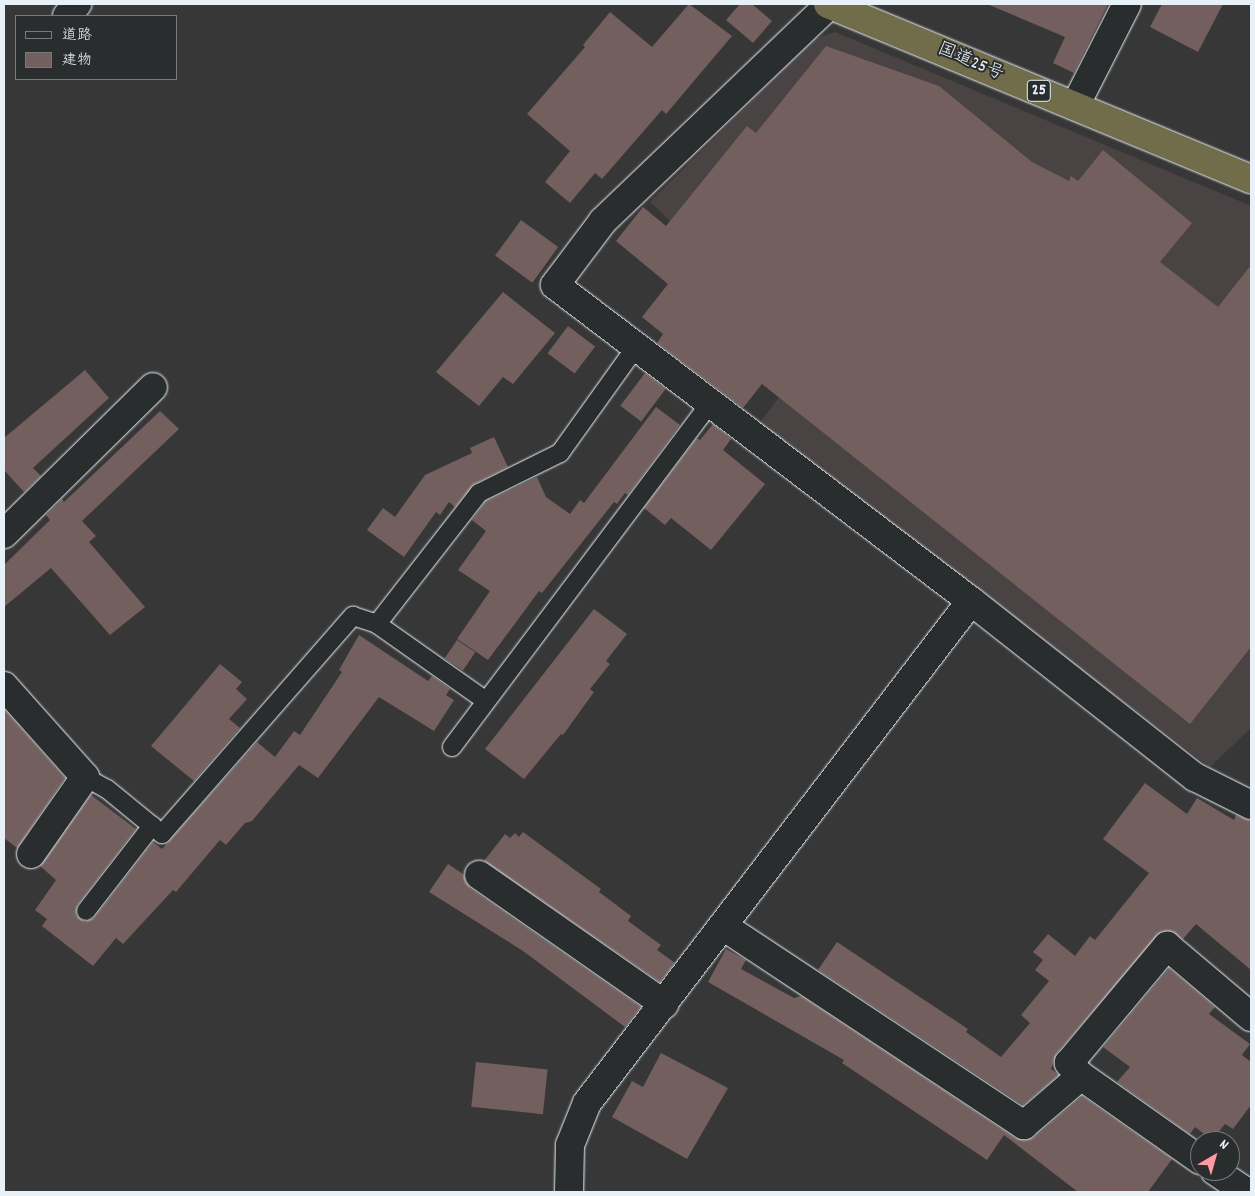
<!DOCTYPE html>
<html>
<head>
<meta charset="utf-8">
<style>
  body { margin:0 }
  #map { position:relative; width:1255px; height:1196px; overflow:hidden; background:#383738; font-family:Dekko,"Klee One",sans-serif }
  div>[style] { position:absolute }
  .built>* { inset:0; background:#494343 }
  .building>* { inset:0; background:#725f5e; transform-origin:0 0 }
  .roads { filter:drop-shadow(0 0 1px #e8f1f8) drop-shadow(0 0 1px #e8f1f8) }
  .service>* { height:18px; margin:-9px; padding:0 9px; transform-origin:9px; border-radius:9px; background:#2a2d2e }
  .minor>* { height:28px; margin:-14px; padding:0 14px; transform-origin:14px; border-radius:14px; background:#2a2d2e }
  .trunk>* { height:28px; margin:-14px; padding:0 14px; transform-origin:14px; border-radius:14px; background:#716d4b }
  span { translate:-50% -50%; white-space:nowrap; text-align:center; line-height:1.15; -webkit-text-stroke:4px #2a2d2e; paint-order:stroke }
  .shield-label span { padding:1px 4px; background:#2a2d2e; border:1px solid; border-radius:4px; -webkit-text-stroke-width:0 }
  .shield-label { font-size:16px; color:#e8f1f8; font-weight:700 }
  .street-label { font-size:18px; color:#e8f1f8 }
  .frame { position:absolute; inset:0; border:5px solid #e8f1f8; pointer-events:none }
  .legend { position:absolute; left:15px; top:15px; width:162px; height:65px; box-sizing:border-box; background:#2a2d2e; border:1px solid #767b7f; margin:0; padding:6px 9px; list-style:none; font-size:15px; color:#e8f1f8 }
  .legend li { display:flex; align-items:center; gap:10px; height:25px }
  .legend b { width:25px; border:1px solid #767b7f }
  .north { position:absolute; left:1190px; top:1131px; width:50px; height:50px; box-sizing:border-box; background:#2a2d2e; border:1px solid #767b7f; border-radius:50%; rotate:38deg; font-size:14px; font-weight:700; line-height:20px; text-align:center; color:#e8f1f8 }
  .north::after { content:''; display:block; margin:auto; width:18px; height:22px; background:#ff9aa2; clip-path:polygon(50% 0,100% 100%,50% 72%,0 100%) }
</style>
</head>
<body>
<div id="map">
  <div class="built">
    <div style="clip-path:polygon(835px 32px,1251px 206px,1251px 728px,1210px 767px,758px 425px,796px 375px,703px 252px,650px 202px,814px 39px)"></div>
  </div>
  <div class="building">
    <div style="clip-path:polygon(689px 4px,732px 36px,666px 114px,662px 110px,602px 179px,595px 173px,570px 203px,545px 182px,570px 151px,527px 114px,585px 47px,583px 45px,610px 12px,652px 47px)"></div>
    <div style="clip-path:polygon(740px 4px,752px 4px,772px 21px,753px 43px,726px 20px)"></div>
    <div style="clip-path:polygon(987px 4px,1108px 4px,1074px 73px,1053px 63px,1065px 37px)"></div>
    <div style="clip-path:polygon(1162px 4px,1223px 4px,1198px 52px,1150px 27px)"></div>
    <div style="clip-path:polygon(826px 46px,939px 86px,1032px 162px,1069px 181px,1071px 176px,1078px 181px,1103px 150px,1192px 223px,1160px 262px,1218px 307px,1251px 265px,1251px 647px,1190px 724px,762px 384px,743px 408px,657px 343px,663px 334px,642px 317px,668px 284px,616px 241px,643px 207px,666px 226px,747px 126px,756px 133px)"></div>
    <div style="left:521px;top:220px;width:46px;height:44px;rotate:36deg"></div>
    <div style="clip-path:polygon(503px 292px,555px 333px,513px 384px,503px 377px,479px 406px,436px 372px)"></div>
    <div style="left:568px;top:326px;width:34px;height:34px;rotate:37deg"></div>
    <div style="clip-path:polygon(85px 370px,109px 398px,33px 468px,41px 476px,24px 492px,4px 470px,4px 438px)"></div>
    <div style="left:645px;top:373px;width:26px;height:41px;rotate:37deg"></div>
    <div style="clip-path:polygon(656px 407px,680px 425px,628px 495px,625px 493px,617px 504px,614px 502px,542px 593px,539px 591px,488px 660px,457px 639px,490px 591px,458px 570px,486px 531px,472px 520px,486px 501px,537px 477px,546px 497px,570px 514px,580px 500px,584px 503px)"></div>
    <div style="clip-path:polygon(160px 411px,179px 429px,82px 521px,96px 536px,89px 542px,145px 607px,110px 635px,51px 568px,4px 607px,4px 565px,50px 520px,46px 515px,62px 499px,64px 502px)"></div>
    <div style="clip-path:polygon(713px 424px,731px 439px,723px 450px,765px 484px,711px 550px,671px 518px,665px 525px,644px 508px,697px 438px,700px 440px)"></div>
    <div style="clip-path:polygon(494px 437px,508px 467px,474px 484px,455px 507px,449px 502px,440px 515px,436px 512px,404px 557px,367px 530px,383px 508px,395px 517px,425px 475px,472px 453px,470px 448px)"></div>
    <div style="clip-path:polygon(594px 609px,627px 634px,606px 661px,610px 664px,590px 689px,594px 692px,563px 735px,561px 734px,524px 779px,485px 749px)"></div>
    <div style="clip-path:polygon(359px 635px,428px 681px,432px 676px,450px 689px,446px 695px,454px 700px,434px 731px,379px 697px,318px 778px,299px 765px,252px 821px,245px 823px,226px 845px,220px 840px,176px 892px,173px 890px,123px 944px,116px 938px,93px 966px,42px 926px,47px 919px,35px 910px,56px 880px,40px 866px,91px 795px,136px 829px,77px 905px,76px 915px,85px 922px,94px 918px,153px 842px,162px 849px,257px 742px,275px 757px,294px 731px,300px 735px,342px 672px,339px 670px)"></div>
    <div style="left:457px;top:640px;width:22px;height:22px;rotate:34deg"></div>
    <div style="clip-path:polygon(220px 664px,242px 682px,236px 689px,247px 699px,229px 719px,240px 728px,194px 781px,151px 746px)"></div>
    <div style="clip-path:polygon(4px 709px,65px 778px,17px 848px,4px 838px)"></div>
    <div style="clip-path:polygon(1145px 783px,1187px 814px,1197px 798px,1234px 820px,1236px 815px,1251px 821px,1251px 970px,1196px 924px,1183px 939px,1170px 931px,1161px 932px,1057px 1053px,1051px 1069px,1059px 1075px,1023px 1105px,818px 970px,837px 942px,968px 1029px,966px 1032px,1001px 1057px,1030px 1023px,1021px 1015px,1049px 981px,1035px 970px,1043px 960px,1033px 952px,1048px 934px,1075px 956px,1090px 936px,1095px 940px,1149px 873px,1103px 839px)"></div>
    <div style="clip-path:polygon(523px 832px,601px 889px,599px 892px,631px 916px,628px 921px,661px 945px,657px 950px,675px 963px,660px 982px,484px 861px,505px 834px,510px 838px,515px 833px,519px 837px)"></div>
    <div style="clip-path:polygon(448px 864px,463px 874px,470px 888px,641px 1007px,625px 1027px,523px 951px,429px 892px)"></div>
    <div style="clip-path:polygon(726px 949px,746px 960px,741px 969px,794px 998px,801px 996px,1015px 1138px,1026px 1140px,1034px 1137px,1082px 1096px,1172px 1159px,1148px 1192px,1078px 1192px,1004px 1135px,987px 1160px,842px 1063px,844px 1060px,708px 982px)"></div>
    <div style="clip-path:polygon(1169px 968px,1215px 1007px,1209px 1014px,1250px 1044px,1242px 1055px,1251px 1062px,1251px 1105px,1233px 1129px,1225px 1124px,1212px 1140px,1195px 1127px,1190px 1134px,1117px 1082px,1130px 1067px,1103px 1047px)"></div>
    <div style="clip-path:polygon(661px 1053px,728px 1088px,687px 1159px,612px 1117px,632px 1081px,643px 1087px)"></div>
    <div style="left:476px;top:1062px;width:72px;height:45px;rotate:6deg"></div>
  </div>
  <div class="roads">
    <div class="service">
      <div style="left:377px;top:624px;width:166px;rotate:-52.1deg"></div>
      <div style="left:479px;top:493px;width:90px;rotate:-26.3deg"></div>
      <div style="left:560px;top:453px;width:130px;rotate:-54.4deg"></div>
      <div style="left:452px;top:747px;width:430px;rotate:-53.1deg"></div>
      <div style="left:85px;top:777px;width:25px;rotate:29deg"></div>
      <div style="left:107px;top:789px;width:71px;rotate:39.3deg"></div>
      <div style="left:162px;top:834px;width:290px;rotate:-48.8deg"></div>
      <div style="left:353px;top:616px;width:25px;rotate:18deg"></div>
      <div style="left:377px;top:624px;width:133px;rotate:35.2deg"></div>
      <div style="left:86px;top:911px;width:108px;rotate:-52.2deg"></div>
    </div>
    <div class="minor">
      <div style="left:830px;top:4px;width:314px;rotate:136.3deg"></div>
      <div style="left:603px;top:221px;width:80px;rotate:126.9deg"></div>
      <div style="left:555px;top:285px;width:522px;rotate:37.22deg"></div>
      <div style="left:971px;top:601px;width:285px;rotate:38.2deg"></div>
      <div style="left:1195px;top:777px;width:63px;rotate:26.6deg"></div>
      <div style="left:67px;top:16px;width:16px;rotate:-50deg"></div>
      <div style="left:1075px;top:106px;width:114px;rotate:-63deg"></div>
      <div style="left:4px;top:534px;width:209px;rotate:-44.6deg"></div>
      <div style="left:4px;top:686px;width:122px;rotate:48.3deg"></div>
      <div style="left:85px;top:777px;width:94px;rotate:125deg"></div>
      <div style="left:479px;top:875px;width:226px;rotate:34.9deg"></div>
      <div style="left:723px;top:926px;width:361px;rotate:33.5deg"></div>
      <div style="left:1024px;top:1125px;width:75px;rotate:-40.7deg"></div>
      <div style="left:1081px;top:1076px;width:146px;rotate:35.2deg"></div>
      <div style="left:1081px;top:1076px;width:18px;rotate:-133deg"></div>
      <div style="left:1069px;top:1063px;width:153px;rotate:-50.1deg"></div>
      <div style="left:1167px;top:946px;width:110px;rotate:40.2deg"></div>
      <div style="left:1215px;top:1171px;width:37px;rotate:34deg"></div>
      <div style="left:569px;top:1192px;width:47px;rotate:-88.8deg"></div>
      <div style="left:570px;top:1145px;width:45px;rotate:-68deg"></div>
      <div style="left:587px;top:1103px;width:632px;rotate:-52.59deg"></div>
    </div>
    <div class="trunk">
      <div style="left:828px;top:4px;width:458px;rotate:22.5deg"></div>
    </div>
  </div>
  <div class="shield-label">
    <span style="left:1039px;top:91px">25</span>
  </div>
  <div class="street-label">
    <span style="left:970px;top:63px;rotate:23deg">国道25号</span>
  </div>
  <div class="frame"></div>
  <ul class="legend">
  <li><b style="height:6px;background:#2a2d2e"></b>道路</li>
  <li><b style="height:14px;background:#725f5e"></b>建物</li>
  </ul>
  <div class="north">N</div>
</div>
</body>
</html>
